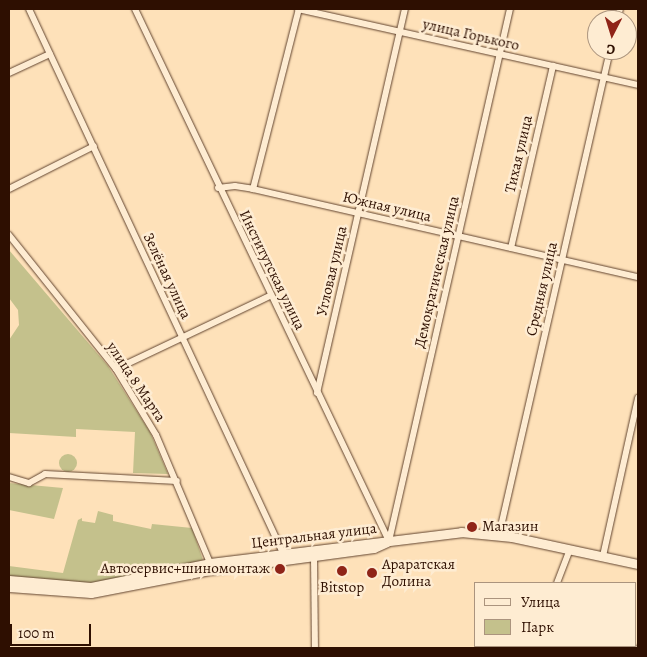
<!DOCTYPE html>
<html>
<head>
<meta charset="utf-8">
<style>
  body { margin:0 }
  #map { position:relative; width:647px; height:657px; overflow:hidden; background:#fee1b9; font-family:Alegreya,serif }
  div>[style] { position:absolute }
  .green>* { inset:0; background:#c4c18c }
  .round { border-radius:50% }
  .roads { filter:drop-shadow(0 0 1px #62442f) drop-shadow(0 0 1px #62442f) }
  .street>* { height:6px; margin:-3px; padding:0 3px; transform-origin:3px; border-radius:3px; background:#feecd2 }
  .secondary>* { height:9px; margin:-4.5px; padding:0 4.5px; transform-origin:4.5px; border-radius:4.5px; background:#feecd2 }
  .dots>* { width:14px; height:14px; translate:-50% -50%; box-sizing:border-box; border:2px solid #feecd2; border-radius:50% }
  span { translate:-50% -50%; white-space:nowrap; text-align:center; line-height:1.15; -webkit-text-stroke:5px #feecd2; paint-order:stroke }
  .street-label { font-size:15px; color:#2e0f01 }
  .poi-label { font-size:15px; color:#2e0f01 }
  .left { translate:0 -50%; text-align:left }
  .right { translate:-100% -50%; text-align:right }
  .frame { position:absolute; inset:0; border:10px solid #2e0f01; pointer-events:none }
  .legend { position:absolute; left:474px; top:582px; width:162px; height:65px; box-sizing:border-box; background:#feecd2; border:1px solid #ab947e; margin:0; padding:6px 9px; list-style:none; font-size:15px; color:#2e0f01 }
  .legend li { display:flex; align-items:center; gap:10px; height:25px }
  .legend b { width:25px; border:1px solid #ab947e }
  .north { position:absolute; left:587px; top:10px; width:50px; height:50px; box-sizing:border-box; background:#feecd2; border:1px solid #ab947e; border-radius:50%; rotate:185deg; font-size:14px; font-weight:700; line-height:20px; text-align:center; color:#2e0f01 }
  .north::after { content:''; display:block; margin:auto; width:18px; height:22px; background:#8f2418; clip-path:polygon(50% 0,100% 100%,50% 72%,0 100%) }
  .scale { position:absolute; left:10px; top:624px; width:81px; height:22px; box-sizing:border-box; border:2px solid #2e0f01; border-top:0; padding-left:6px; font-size:15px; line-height:18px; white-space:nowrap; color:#2e0f01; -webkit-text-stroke:4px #feecd2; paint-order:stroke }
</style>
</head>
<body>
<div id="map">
  <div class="green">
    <div style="clip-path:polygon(9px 250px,108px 366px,150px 432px,168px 474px,133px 473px,135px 432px,76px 429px,76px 437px,9px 433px,9px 340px,19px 325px,18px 310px,9px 298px)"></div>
    <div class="round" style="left:59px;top:454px;width:18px;height:18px"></div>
    <div style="clip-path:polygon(9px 483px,63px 488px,54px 519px,9px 510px)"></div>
    <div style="clip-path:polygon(98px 511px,113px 515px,113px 521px,151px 529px,152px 524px,192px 528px,203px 560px,102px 584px,9px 579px,9px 566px,63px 573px,78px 520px,82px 518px,82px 521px,95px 523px)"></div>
  </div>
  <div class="roads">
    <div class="street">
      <div style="left:29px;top:9px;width:600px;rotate:64.97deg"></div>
      <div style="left:135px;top:9px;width:590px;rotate:64.48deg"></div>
      <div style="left:298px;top:9px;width:348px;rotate:12.6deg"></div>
      <div style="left:617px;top:20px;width:11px;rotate:-75deg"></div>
      <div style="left:9px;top:73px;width:45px;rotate:-24.9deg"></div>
      <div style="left:218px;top:188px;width:17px;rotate:-7deg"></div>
      <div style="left:235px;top:186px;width:18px;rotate:9deg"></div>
      <div style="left:253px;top:189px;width:395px;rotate:12.9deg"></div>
      <div style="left:9px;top:189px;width:95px;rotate:-26.8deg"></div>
      <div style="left:253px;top:189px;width:186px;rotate:-75.7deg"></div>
      <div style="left:9px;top:235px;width:171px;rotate:51.4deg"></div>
      <div style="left:116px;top:369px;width:77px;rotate:58.8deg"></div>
      <div style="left:156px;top:435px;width:139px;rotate:67.1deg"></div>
      <div style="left:511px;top:248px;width:187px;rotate:-77deg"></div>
      <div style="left:116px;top:369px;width:170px;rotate:-25.4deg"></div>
      <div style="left:317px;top:393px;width:394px;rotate:-77.1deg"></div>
      <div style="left:9px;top:477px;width:21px;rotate:17deg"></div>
      <div style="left:29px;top:483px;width:18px;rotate:-29deg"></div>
      <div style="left:45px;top:474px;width:132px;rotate:3deg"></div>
      <div style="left:499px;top:535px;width:498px;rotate:-77.1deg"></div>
      <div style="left:389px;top:541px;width:546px;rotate:-77.19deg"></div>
      <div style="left:314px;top:556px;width:92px;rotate:89.4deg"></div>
      <div style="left:603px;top:556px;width:162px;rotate:-77.5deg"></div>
      <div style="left:557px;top:583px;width:36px;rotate:-69deg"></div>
      <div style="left:626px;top:646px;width:8px;rotate:14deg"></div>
      <div style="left:532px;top:648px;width:2px;rotate:-63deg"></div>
    </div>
    <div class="secondary">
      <div style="left:9px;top:580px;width:82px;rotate:4.9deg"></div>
      <div style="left:91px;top:587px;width:121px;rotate:-11.4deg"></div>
      <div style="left:210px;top:563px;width:253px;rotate:-7deg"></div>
      <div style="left:461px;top:532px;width:51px;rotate:5.6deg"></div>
      <div style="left:512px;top:537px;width:129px;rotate:12.1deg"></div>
      <div style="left:9px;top:587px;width:82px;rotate:4.2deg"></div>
      <div style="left:91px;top:593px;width:122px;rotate:-10.9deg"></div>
      <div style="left:211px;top:570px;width:164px;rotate:-7.7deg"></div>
      <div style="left:374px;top:548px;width:14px;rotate:-25deg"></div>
    </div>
  </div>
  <div class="dots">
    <div style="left:472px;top:527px;background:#8f2418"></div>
    <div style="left:280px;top:569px;background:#8f2418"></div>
    <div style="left:342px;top:571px;background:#8f2418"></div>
    <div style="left:372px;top:573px;background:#8f2418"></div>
  </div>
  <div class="street-label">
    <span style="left:471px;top:35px;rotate:13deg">улица Горького</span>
    <span style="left:519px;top:154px;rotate:-77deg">Тихая улица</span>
    <span style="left:387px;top:207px;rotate:13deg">Южная улица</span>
    <span style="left:272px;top:270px;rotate:64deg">Институтская улица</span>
    <span style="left:332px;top:271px;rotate:-77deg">Угловая улица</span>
    <span style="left:437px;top:272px;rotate:-77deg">Демократическая улица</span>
    <span style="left:167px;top:276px;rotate:65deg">Зелёная улица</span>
    <span style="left:542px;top:289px;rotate:-77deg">Средняя улица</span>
    <span style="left:136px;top:382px;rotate:56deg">улица 8 Марта</span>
    <span style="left:314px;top:536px;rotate:-7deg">Центральная улица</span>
  </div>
  <div class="poi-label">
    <span class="left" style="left:482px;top:527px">Магазин</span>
    <span class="left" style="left:382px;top:573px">Араратская<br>Долина</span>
    <span class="right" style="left:270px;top:569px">Автосервис+шиномонтаж</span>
    <span style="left:342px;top:588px">Bitstop</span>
  </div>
  <div class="frame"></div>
  <ul class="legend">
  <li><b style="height:6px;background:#feecd2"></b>Улица</li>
  <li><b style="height:14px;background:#c4c18c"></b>Парк</li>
  </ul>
  <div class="north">С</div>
  <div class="scale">100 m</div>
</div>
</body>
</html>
